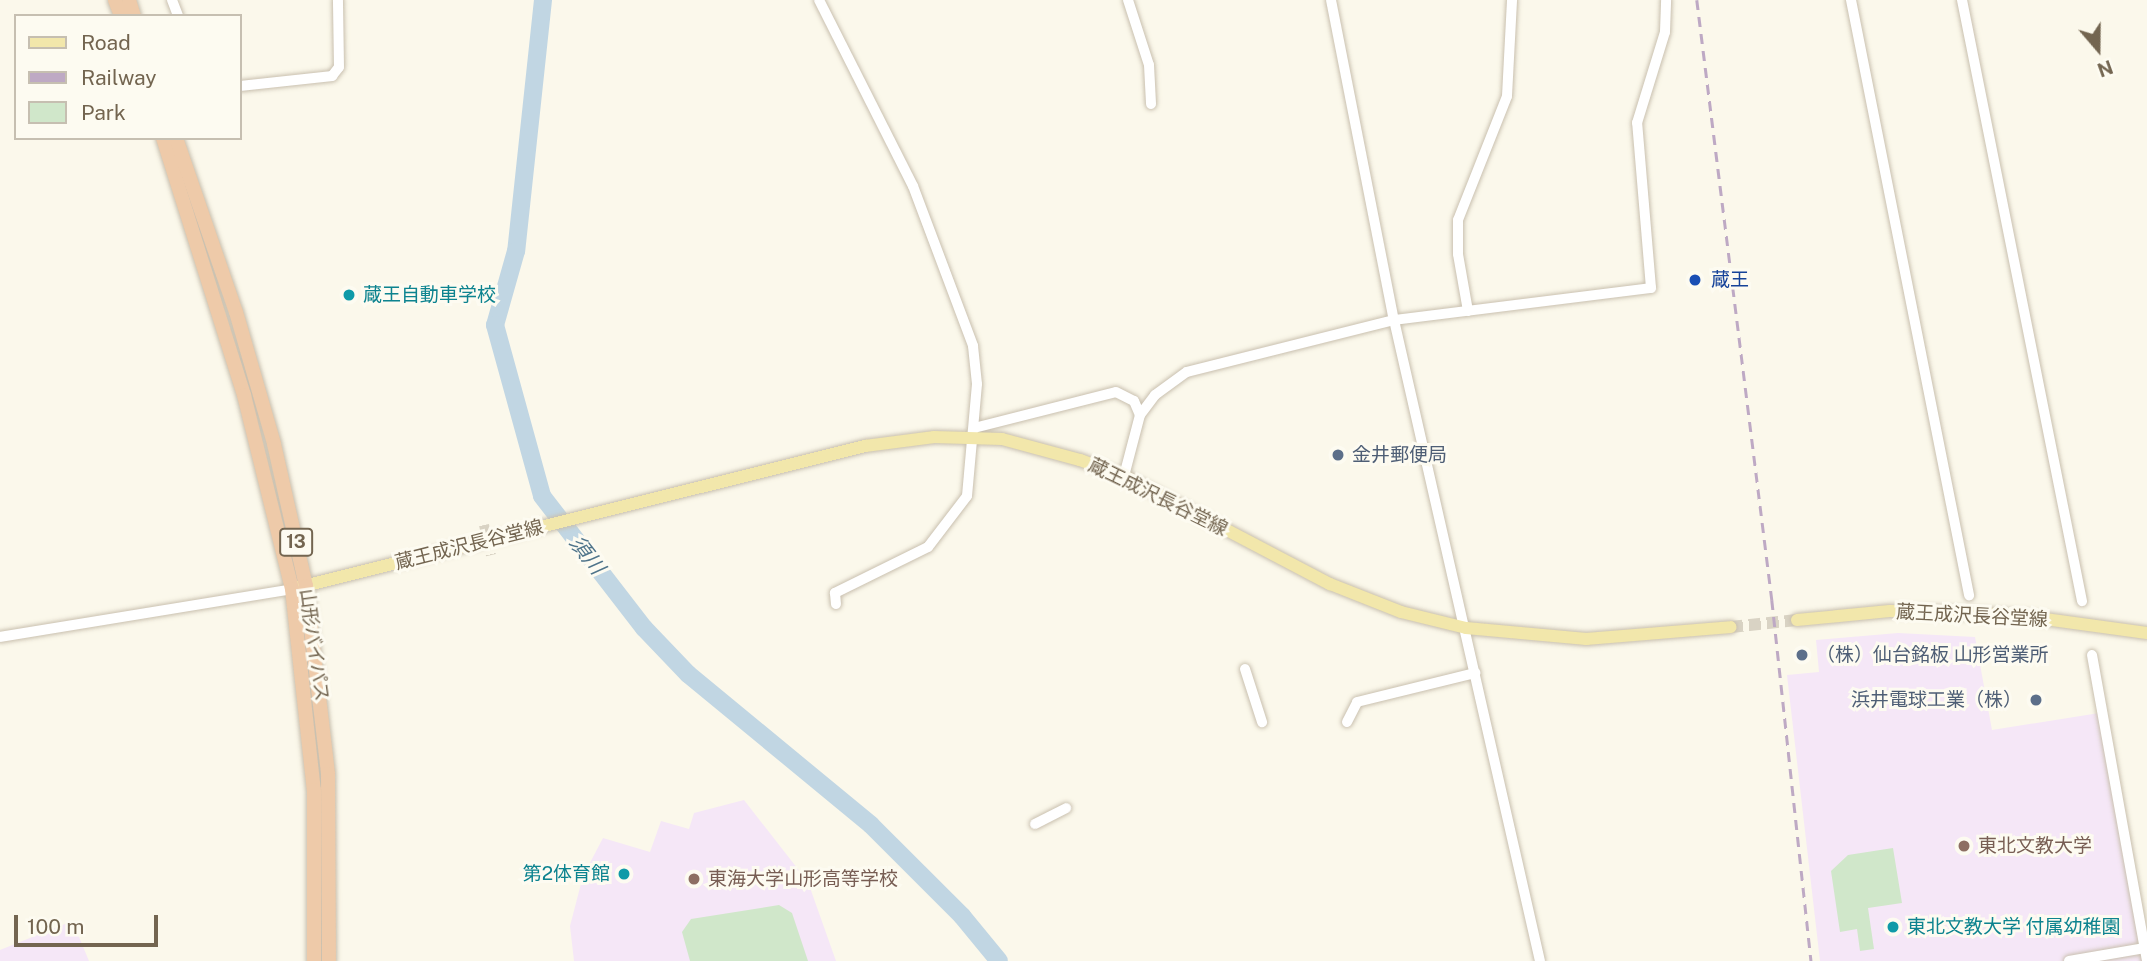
<!DOCTYPE html>
<html>
<head>
<meta charset="utf-8">
<style>
  body { margin:0 }
  #map { position:relative; width:2147px; height:961px; overflow:hidden; background:#fbf8eb; font-family:"Public Sans","Noto Sans JP",sans-serif }
  div>[style] { position:absolute }
  .education>* { inset:0; background:#f5e7f7 }
  .green>* { inset:0; background:#d0e7ca }
  .river>* { height:18px; margin:-9px; padding:0 9px; transform-origin:9px; border-radius:9px; background:#c1d6e3 }
  .minor-tunnel>* { height:10px; margin-top:-5px; transform-origin:0; background:repeating-linear-gradient(90deg,#d9d3c4 0 10px,transparent 0 15px) }
  .major-tunnel>* { height:12px; margin-top:-6px; transform-origin:0; background:repeating-linear-gradient(90deg,#d9d3c4 0 12px,transparent 0 18px) }
  .roads { filter:drop-shadow(0 0 2px #c9c0af) drop-shadow(0 0 2px #c9c0af) }
  .minor>* { height:10px; margin:-5px; padding:0 5px; transform-origin:5px; border-radius:5px; background:#fff }
  .major>* { height:12px; margin:-6px; padding:0 6px; transform-origin:6px; border-radius:6px; background:#f2e7ab }
  .highway>* { height:14px; margin:-7px; padding:0 7px; transform-origin:7px; border-radius:7px; background:#eecaa9 }
  .rail>* { height:2.5px; margin-top:-1.25px; transform-origin:0; background:repeating-linear-gradient(90deg,#bea9c4 0 10px,transparent 0 17px) }
  .dots>* { width:19px; height:19px; translate:-50% -50%; box-sizing:border-box; border:4px solid #fdfbf1; border-radius:50% }
  span { translate:-50% -50%; white-space:nowrap; text-align:center; line-height:1.15; -webkit-text-stroke:6px #fdfbf1; paint-order:stroke }
  .shield-label span { padding:2px 5px; background:#fdfbf1; border:2px solid; border-radius:5px; -webkit-text-stroke-width:0 }
  .shield-label { font-size:18px; color:#736550; font-weight:700 }
  .transit-label { font-size:19px; color:#164399 }
  .left { translate:0 -50%; text-align:left }
  .culture-label { font-size:19px; color:#0d838f }
  .right { translate:-100% -50%; text-align:right }
  .service-label { font-size:19px; color:#4e5e75 }
  .street-label { font-size:19px; color:#736550 }
  .education-label { font-size:19px; color:#785e54 }
  .water-label { font-size:21px; color:#4f748a; font-style:italic }
  .legend { position:absolute; left:14px; top:14px; width:228px; height:126px; box-sizing:border-box; background:#fdfbf1; border:2px solid #c6bfb1; margin:0; padding:9px 12px; list-style:none; font-size:21px; color:#736550 }
  .legend li { display:flex; align-items:center; gap:14px; height:35px }
  .legend b { width:35px; border:2px solid #c6bfb1 }
  .north { position:absolute; left:2063px; top:14px; width:70px; height:70px; -webkit-text-stroke:5px #fdfbf1; paint-order:stroke; rotate:160deg; font-size:19px; font-weight:700; line-height:28px; text-align:center; color:#736550 }
  .north::after { content:''; display:block; margin:auto; width:24px; height:32px; background:#736550; clip-path:polygon(50% 0,100% 100%,50% 72%,0 100%) }
  .scale { position:absolute; left:14px; top:915px; width:144px; height:32px; box-sizing:border-box; border:4px solid #736550; border-top:0; padding-left:9px; font-size:21px; line-height:24px; white-space:nowrap; color:#736550; -webkit-text-stroke:5px #fdfbf1; paint-order:stroke }
</style>
</head>
<body>
<div id="map">
  <div class="education">
    <div style="clip-path:polygon(1898px 633px,1975px 637px,1992px 730px,2099px 713px,2142px 961px,1820px 961px,1787px 675px,1819px 672px,1816px 640px)"></div>
    <div style="clip-path:polygon(744px 800px,808px 882px,836px 961px,574px 961px,570px 926px,583px 876px,603px 838px,650px 852px,661px 821px,689px 829px,694px 813px)"></div>
    <div style="clip-path:polygon(65px 924px,74px 925px,89px 961px,0 961px,0 950px)"></div>
  </div>
  <div class="green">
    <div style="clip-path:polygon(1893px 848px,1902px 903px,1868px 908px,1874px 949px,1860px 951px,1857px 929px,1840px 932px,1831px 871px,1848px 855px)"></div>
    <div style="clip-path:polygon(779px 905px,792px 913px,808px 961px,690px 961px,682px 932px,691px 919px)"></div>
  </div>
  <div class="river">
    <div style="left:543px;top:0;width:252px;rotate:96.1deg"></div>
    <div style="left:516px;top:251px;width:77px;rotate:105.8deg"></div>
    <div style="left:495px;top:325px;width:177px;rotate:74.6deg"></div>
    <div style="left:542px;top:496px;width:167px;rotate:52.3deg"></div>
    <div style="left:644px;top:628px;width:64px;rotate:46.3deg"></div>
    <div style="left:688px;top:674px;width:237px;rotate:39.5deg"></div>
    <div style="left:871px;top:825px;width:129px;rotate:45deg"></div>
    <div style="left:962px;top:916px;width:58px;rotate:50.6deg"></div>
  </div>
  <div class="minor-tunnel">
    <div style="left:484px;top:525px;width:31px;rotate:77deg"></div>
  </div>
  <div class="major-tunnel">
    <div style="left:1731px;top:627px;width:66px;rotate:-6.1deg"></div>
  </div>
  <div class="roads">
    <div class="minor">
      <div style="left:172px;top:0;width:17px;rotate:69deg"></div>
      <div style="left:819px;top:0;width:208px;rotate:63.2deg"></div>
      <div style="left:913px;top:186px;width:171px;rotate:69.4deg"></div>
      <div style="left:973px;top:346px;width:38px;rotate:84deg"></div>
      <div style="left:977px;top:384px;width:112px;rotate:95.1deg"></div>
      <div style="left:967px;top:496px;width:64px;rotate:127.4deg"></div>
      <div style="left:928px;top:547px;width:104px;rotate:153.7deg"></div>
      <div style="left:835px;top:593px;width:11px;rotate:85deg"></div>
      <div style="left:1128px;top:0;width:68px;rotate:72.1deg"></div>
      <div style="left:1149px;top:65px;width:39px;rotate:87deg"></div>
      <div style="left:1331px;top:0;width:326px;rotate:78.9deg"></div>
      <div style="left:1394px;top:320px;width:657px;rotate:77.17deg"></div>
      <div style="left:1851px;top:0;width:607px;rotate:78.78deg"></div>
      <div style="left:1962px;top:0;width:613px;rotate:78.71deg"></div>
      <div style="left:240px;top:86px;width:93px;rotate:-6.2deg"></div>
      <div style="left:332px;top:76px;width:11px;rotate:-52deg"></div>
      <div style="left:339px;top:67px;width:67px;rotate:-90.9deg"></div>
      <div style="left:1468px;top:311px;width:58px;rotate:-100deg"></div>
      <div style="left:1458px;top:254px;width:34px;rotate:-90deg"></div>
      <div style="left:1458px;top:220px;width:133px;rotate:-68.4deg"></div>
      <div style="left:1507px;top:96px;width:96px;rotate:-87deg"></div>
      <div style="left:974px;top:428px;width:146px;rotate:-14.2deg"></div>
      <div style="left:1116px;top:392px;width:20px;rotate:27deg"></div>
      <div style="left:1134px;top:401px;width:15px;rotate:67deg"></div>
      <div style="left:1124px;top:476px;width:63px;rotate:-75.3deg"></div>
      <div style="left:1140px;top:415px;width:25px;rotate:-53deg"></div>
      <div style="left:1155px;top:395px;width:39px;rotate:-36deg"></div>
      <div style="left:1187px;top:372px;width:213px;rotate:-14.1deg"></div>
      <div style="left:1394px;top:320px;width:259px;rotate:-7.1deg"></div>
      <div style="left:1651px;top:288px;width:166px;rotate:-94.8deg"></div>
      <div style="left:1637px;top:123px;width:95px;rotate:-72.9deg"></div>
      <div style="left:1665px;top:32px;width:32px;rotate:-88deg"></div>
      <div style="left:0;top:637px;width:296px;rotate:-9.3deg"></div>
      <div style="left:2092px;top:655px;width:311px;rotate:79.8deg"></div>
      <div style="left:1245px;top:669px;width:56px;rotate:72.2deg"></div>
      <div style="left:1347px;top:722px;width:22px;rotate:-63deg"></div>
      <div style="left:1357px;top:702px;width:122px;rotate:-13.8deg"></div>
      <div style="left:1035px;top:824px;width:35px;rotate:-27deg"></div>
      <div style="left:2069px;top:961px;width:77px;rotate:-9.7deg"></div>
    </div>
    <div class="major">
      <div style="left:292px;top:589px;width:591px;rotate:-14.01deg"></div>
      <div style="left:865px;top:446px;width:70px;rotate:-7.4deg"></div>
      <div style="left:934px;top:437px;width:68px;rotate:1.7deg"></div>
      <div style="left:1002px;top:439px;width:81px;rotate:15.1deg"></div>
      <div style="left:1080px;top:460px;width:47px;rotate:20deg"></div>
      <div style="left:1124px;top:476px;width:233px;rotate:27.7deg"></div>
      <div style="left:1330px;top:584px;width:76px;rotate:21.5deg"></div>
      <div style="left:1401px;top:612px;width:67px;rotate:13.8deg"></div>
      <div style="left:1466px;top:628px;width:121px;rotate:5.2deg"></div>
      <div style="left:1586px;top:639px;width:145px;rotate:-4.7deg"></div>
      <div style="left:1797px;top:620px;width:93px;rotate:-5.5deg"></div>
      <div style="left:1890px;top:611px;width:55px;rotate:1deg"></div>
      <div style="left:1945px;top:612px;width:78px;rotate:2.9deg"></div>
      <div style="left:2023px;top:616px;width:125px;rotate:7.8deg"></div>
    </div>
    <div class="highway">
      <div style="left:115px;top:0;width:17px;rotate:69deg"></div>
      <div style="left:129px;top:0;width:17px;rotate:73deg"></div>
      <div style="left:163px;top:138px;width:269px;rotate:72.5deg"></div>
      <div style="left:244px;top:395px;width:200px;rotate:76.1deg"></div>
      <div style="left:292px;top:589px;width:202px;rotate:83.8deg"></div>
      <div style="left:314px;top:790px;width:171px;rotate:90deg"></div>
      <div style="left:176px;top:138px;width:184px;rotate:71deg"></div>
      <div style="left:236px;top:312px;width:137px;rotate:73.9deg"></div>
      <div style="left:274px;top:444px;width:146px;rotate:77.3deg"></div>
      <div style="left:306px;top:586px;width:189px;rotate:83.3deg"></div>
      <div style="left:328px;top:774px;width:187px;rotate:89.7deg"></div>
    </div>
  </div>
  <div class="rail">
    <div style="left:1697px;top:0;width:605px;rotate:82.87deg"></div>
    <div style="left:1772px;top:600px;width:363px;rotate:83.8deg"></div>
  </div>
  <div class="dots">
    <div style="left:1695px;top:280px;background:#1a4fb4"></div>
    <div style="left:349px;top:295px;background:#0f9aa8"></div>
    <div style="left:1338px;top:455px;background:#5c6f8a"></div>
    <div style="left:1802px;top:655px;background:#5c6f8a"></div>
    <div style="left:2036px;top:700px;background:#5c6f8a"></div>
    <div style="left:1964px;top:846px;background:#8d6e63"></div>
    <div style="left:624px;top:874px;background:#0f9aa8"></div>
    <div style="left:694px;top:879px;background:#8d6e63"></div>
    <div style="left:1893px;top:927px;background:#0f9aa8"></div>
  </div>
  <div class="shield-label">
    <span style="left:296px;top:542px">13</span>
  </div>
  <div class="transit-label">
    <span class="left" style="left:1711px;top:280px">蔵王</span>
  </div>
  <div class="culture-label">
    <span class="left" style="left:363px;top:295px">蔵王自動車学校</span>
    <span class="right" style="left:610px;top:874px">第2体育館</span>
    <span class="left" style="left:1907px;top:927px">東北文教大学 付属幼稚園</span>
  </div>
  <div class="service-label">
    <span class="left" style="left:1352px;top:455px">金井郵便局</span>
    <span class="left" style="left:1816px;top:655px">（株）仙台銘板 山形営業所</span>
    <span class="right" style="left:2022px;top:700px">浜井電球工業（株）</span>
  </div>
  <div class="street-label">
    <span style="left:1158px;top:497px;rotate:26deg">蔵王成沢長谷堂線</span>
    <span style="left:469px;top:545px;rotate:-14deg">蔵王成沢長谷堂線</span>
    <span style="left:1972px;top:616px;rotate:3deg">蔵王成沢長谷堂線</span>
    <span style="left:314px;top:645px;rotate:82deg">山形バイパス</span>
  </div>
  <div class="education-label">
    <span class="left" style="left:1978px;top:846px">東北文教大学</span>
    <span class="left" style="left:708px;top:879px">東海大学山形高等学校</span>
  </div>
  <div class="water-label">
    <span style="left:587px;top:555px;rotate:52deg">須川</span>
  </div>
  <ul class="legend">
  <li><b style="height:9px;background:#f2e7ab"></b>Road</li>
  <li><b style="height:9px;background:#bea9c4"></b>Railway</li>
  <li><b style="height:19px;background:#d0e7ca"></b>Park</li>
  </ul>
  <div class="north">N</div>
  <div class="scale">100 m</div>
</div>
</body>
</html>
